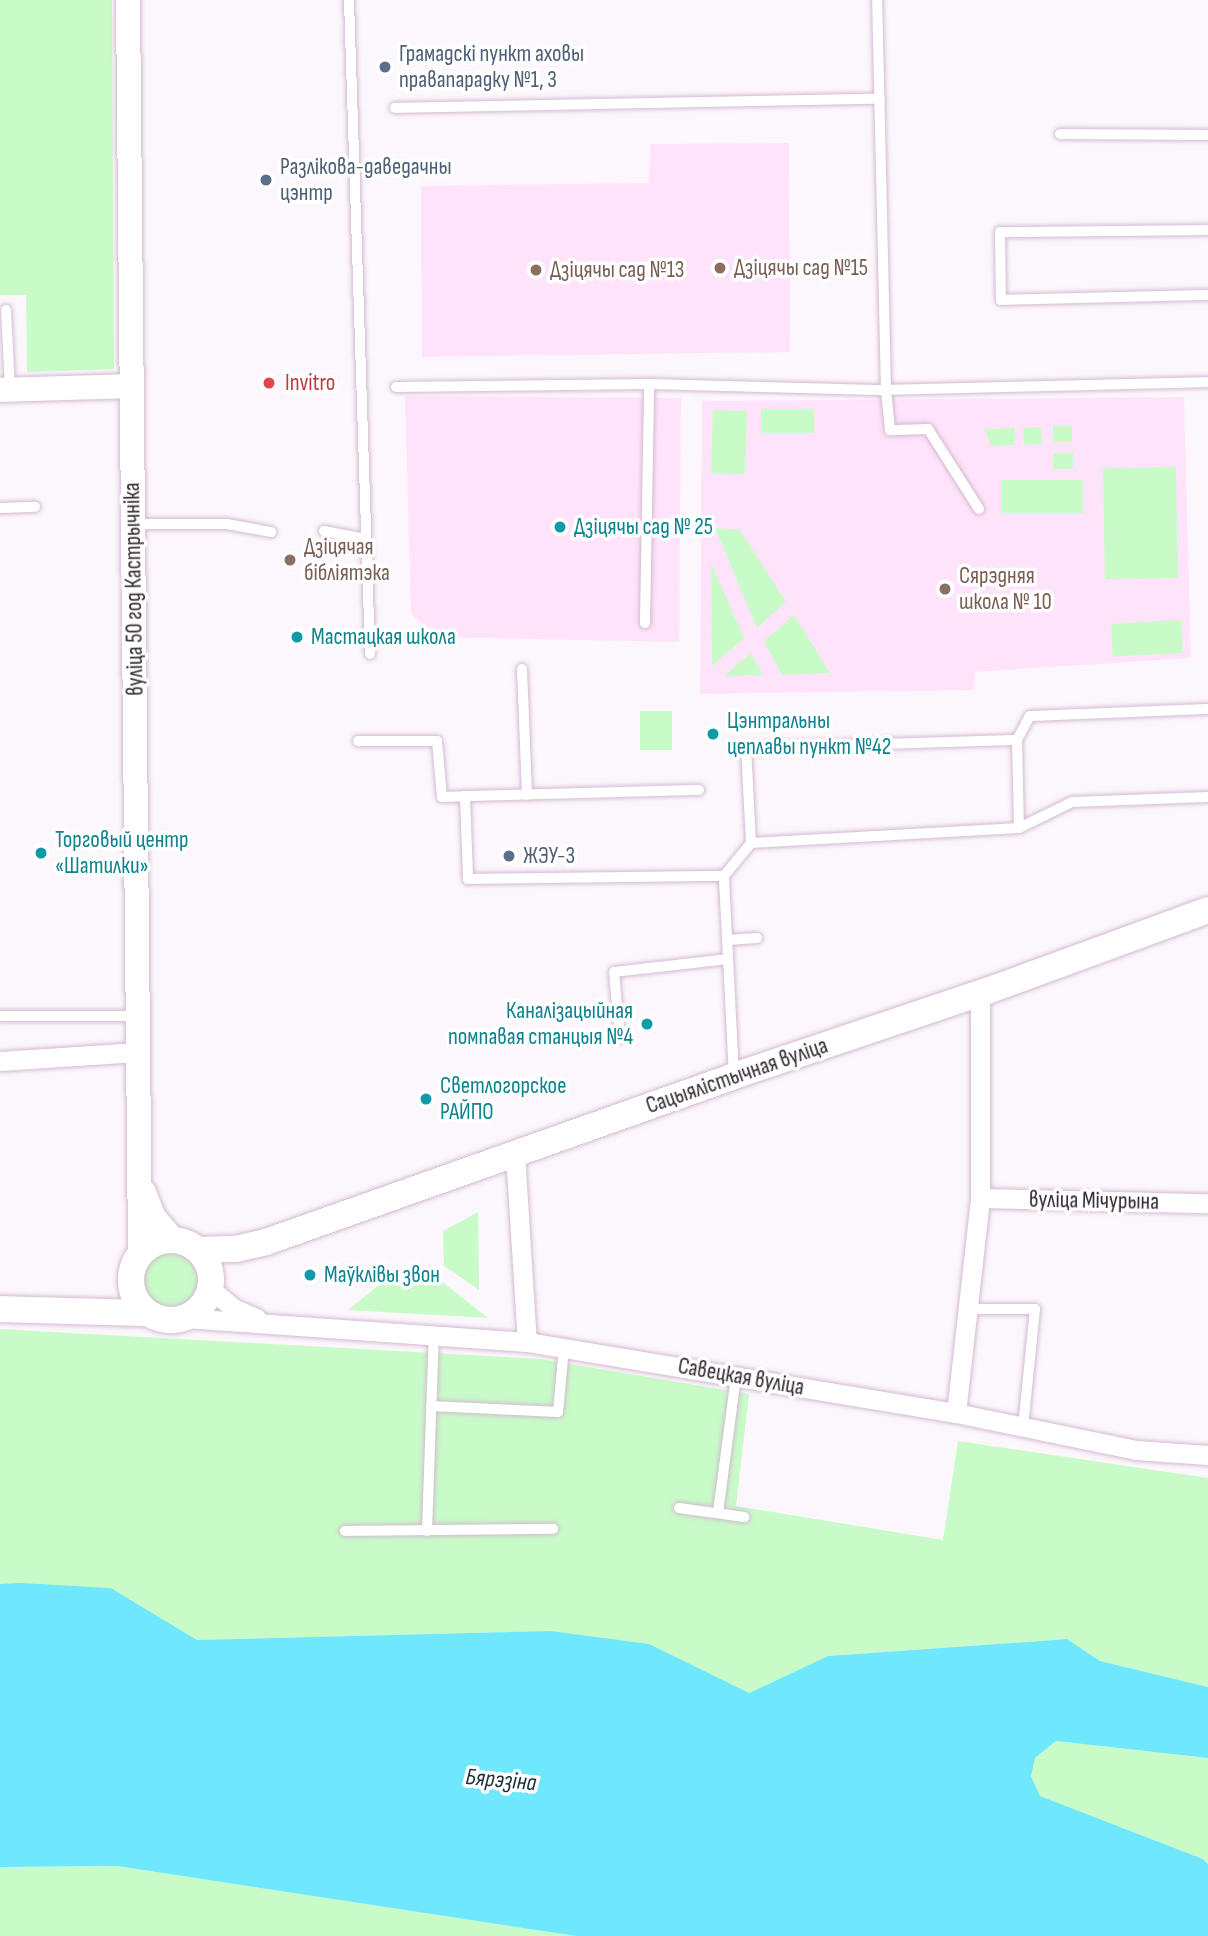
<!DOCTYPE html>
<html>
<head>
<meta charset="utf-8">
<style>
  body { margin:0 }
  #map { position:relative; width:1208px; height:1936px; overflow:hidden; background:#fcf7fc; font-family:"Sofia Sans Condensed",sans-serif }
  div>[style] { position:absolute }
  .built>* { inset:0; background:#fee3fb }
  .green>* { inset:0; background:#c8fbc8; transform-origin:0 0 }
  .round { border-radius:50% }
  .water>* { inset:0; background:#6fe8fe }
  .roads { filter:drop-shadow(0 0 2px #d4bad1) drop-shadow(0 0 2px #d4bad1) }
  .service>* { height:10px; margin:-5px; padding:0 5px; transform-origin:5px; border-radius:5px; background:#fff }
  .minor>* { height:19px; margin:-9.5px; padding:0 9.5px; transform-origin:9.5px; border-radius:9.5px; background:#fff }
  .tertiary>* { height:24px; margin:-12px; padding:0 12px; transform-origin:12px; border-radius:12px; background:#fff }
  .secondary>* { height:26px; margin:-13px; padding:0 13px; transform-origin:13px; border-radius:13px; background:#fff }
  .secondary>.ring { margin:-13px; padding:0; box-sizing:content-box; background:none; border:26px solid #fff; border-radius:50% }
  .dots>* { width:19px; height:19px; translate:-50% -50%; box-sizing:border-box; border:4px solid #fff; border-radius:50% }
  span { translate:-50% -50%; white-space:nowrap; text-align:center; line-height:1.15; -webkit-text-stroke:7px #fff; paint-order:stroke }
  .service-label { font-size:23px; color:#4e5e75 }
  .left { translate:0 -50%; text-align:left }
  .education-label { font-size:23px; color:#785e54 }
  .health-label { font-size:23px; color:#be3a42 }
  .culture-label { font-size:23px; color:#0d838f }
  .right { translate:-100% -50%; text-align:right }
  .street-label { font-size:23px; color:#322832 }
  .water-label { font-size:24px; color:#1b3135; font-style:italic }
</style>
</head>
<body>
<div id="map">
  <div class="built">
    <div style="clip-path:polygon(789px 143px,790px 352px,422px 357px,421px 186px,649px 183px,650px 144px)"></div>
    <div style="clip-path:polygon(405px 396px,681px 398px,679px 642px,435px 637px,411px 613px)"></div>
    <div style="clip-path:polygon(1184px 397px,1191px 658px,975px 672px,974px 690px,700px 694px,702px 401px)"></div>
  </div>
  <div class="green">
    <div style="clip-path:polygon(0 0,112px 0,114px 369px,27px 372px,26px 295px,0 295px)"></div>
    <div style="left:814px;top:409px;width:24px;height:53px;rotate:90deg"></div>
    <div style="left:713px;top:410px;width:34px;height:63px;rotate:2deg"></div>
    <div style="left:1072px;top:426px;width:16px;height:19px;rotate:90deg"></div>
    <div style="left:1041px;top:427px;width:17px;height:18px;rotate:87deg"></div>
    <div style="clip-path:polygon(1015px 428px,1015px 445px,991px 446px,985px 429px)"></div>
    <div style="left:1073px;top:453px;width:16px;height:20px;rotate:90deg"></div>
    <div style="left:1176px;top:467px;width:111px;height:73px;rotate:89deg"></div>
    <div style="left:1083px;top:480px;width:33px;height:82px;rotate:90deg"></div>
    <div style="clip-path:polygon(715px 528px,740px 530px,786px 602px,757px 628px)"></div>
    <div style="clip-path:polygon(711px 563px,744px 638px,712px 666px)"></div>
    <div style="clip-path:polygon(794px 615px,830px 673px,782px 675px,764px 641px)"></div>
    <div style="left:1181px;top:620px;width:33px;height:70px;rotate:87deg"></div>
    <div style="clip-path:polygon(751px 653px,763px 675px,724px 676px)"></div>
    <div style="left:640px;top:711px;width:32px;height:39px"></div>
    <div style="clip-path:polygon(478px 1212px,479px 1290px,444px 1266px,443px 1231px)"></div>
    <div class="round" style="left:139px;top:1248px;width:64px;height:64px"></div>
    <div style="clip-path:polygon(389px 1277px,441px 1281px,488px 1318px,348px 1310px)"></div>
    <div style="clip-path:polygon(0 1329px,540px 1359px,749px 1394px,736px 1506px,943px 1540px,958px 1441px,1208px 1478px,1208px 1687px,1100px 1661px,1067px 1639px,828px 1656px,749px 1693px,551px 1631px,197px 1640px,111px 1588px,0 1584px)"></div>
    <div style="clip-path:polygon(1056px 1741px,1208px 1758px,1208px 1864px,1203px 1859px,1040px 1796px,1031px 1776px,1035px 1758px)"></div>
    <div style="clip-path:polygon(117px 1866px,576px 1936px,0 1936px,0 1867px)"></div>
  </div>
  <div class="water">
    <div style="clip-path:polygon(20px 1583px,111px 1588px,197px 1640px,551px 1631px,649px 1644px,749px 1693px,828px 1656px,1067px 1639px,1100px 1661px,1208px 1687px,1208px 1758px,1056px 1741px,1035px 1758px,1031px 1776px,1040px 1796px,1203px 1859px,1208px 1864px,1208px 1936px,576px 1936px,117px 1866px,0 1867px,0 1584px)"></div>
  </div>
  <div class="roads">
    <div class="service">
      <div style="left:349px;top:0;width:654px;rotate:88.16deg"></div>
      <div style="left:395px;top:108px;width:485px;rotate:-1.1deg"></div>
      <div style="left:1060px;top:134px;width:148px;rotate:0.4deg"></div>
      <div style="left:1208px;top:230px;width:208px;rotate:179.4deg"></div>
      <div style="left:1000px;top:232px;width:68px;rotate:89.2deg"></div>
      <div style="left:1001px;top:300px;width:207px;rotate:-1.4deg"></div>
      <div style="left:6px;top:310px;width:80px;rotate:87.1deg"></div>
      <div style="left:396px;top:387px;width:253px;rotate:-0.7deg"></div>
      <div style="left:649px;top:384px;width:237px;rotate:1.5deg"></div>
      <div style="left:886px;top:390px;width:390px;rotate:-91.3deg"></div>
      <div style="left:0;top:508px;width:35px;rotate:-2deg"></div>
      <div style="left:979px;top:509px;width:95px;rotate:-122.5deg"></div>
      <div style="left:928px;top:429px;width:38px;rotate:178deg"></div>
      <div style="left:890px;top:430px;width:40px;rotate:-95.7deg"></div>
      <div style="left:886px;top:390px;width:322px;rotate:-1.4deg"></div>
      <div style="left:133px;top:524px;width:94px"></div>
      <div style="left:227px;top:524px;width:45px;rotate:10.3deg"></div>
      <div style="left:324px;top:531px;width:43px;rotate:10.8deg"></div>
      <div style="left:645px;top:623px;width:239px;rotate:-89deg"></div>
      <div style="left:522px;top:669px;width:126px;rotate:87.7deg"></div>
      <div style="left:358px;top:741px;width:79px"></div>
      <div style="left:437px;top:741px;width:56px;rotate:84.9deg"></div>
      <div style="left:442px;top:797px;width:23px;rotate:-2deg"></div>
      <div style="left:699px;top:790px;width:234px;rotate:178.5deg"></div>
      <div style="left:465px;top:796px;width:83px;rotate:87.9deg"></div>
      <div style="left:468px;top:879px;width:256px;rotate:-0.7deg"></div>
      <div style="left:1019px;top:828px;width:59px;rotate:-26.1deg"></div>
      <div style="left:1072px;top:802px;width:136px;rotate:-2.1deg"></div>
      <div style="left:751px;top:843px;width:95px;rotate:-93deg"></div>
      <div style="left:746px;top:748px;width:271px;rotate:-1.7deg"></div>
      <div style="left:727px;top:940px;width:30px;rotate:-4deg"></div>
      <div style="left:0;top:1016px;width:137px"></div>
      <div style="left:620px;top:1038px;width:66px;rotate:-95.2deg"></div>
      <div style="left:614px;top:972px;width:115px;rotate:-6.5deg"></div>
      <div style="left:734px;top:1076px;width:200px;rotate:-92.9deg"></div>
      <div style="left:724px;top:876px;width:43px;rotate:-50.7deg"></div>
      <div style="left:751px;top:843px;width:268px;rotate:-3.2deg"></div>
      <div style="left:1019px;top:828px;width:88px;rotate:-91.3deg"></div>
      <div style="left:1017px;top:740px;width:27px;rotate:-62deg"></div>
      <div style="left:1030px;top:716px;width:178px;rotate:-2.3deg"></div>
      <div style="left:970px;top:1309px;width:65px"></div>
      <div style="left:1035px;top:1309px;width:119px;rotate:95.8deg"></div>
      <div style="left:431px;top:1406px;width:127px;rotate:2.7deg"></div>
      <div style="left:558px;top:1412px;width:65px;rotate:-84.7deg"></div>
      <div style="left:679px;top:1508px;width:66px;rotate:7.9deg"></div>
      <div style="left:718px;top:1513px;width:138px;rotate:-82.5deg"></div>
      <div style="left:345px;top:1531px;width:208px;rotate:-0.6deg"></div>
      <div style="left:427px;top:1531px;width:196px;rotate:-88deg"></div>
    </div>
    <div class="minor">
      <div style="left:0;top:1061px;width:138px;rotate:-3.7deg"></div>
      <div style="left:515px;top:1153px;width:189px;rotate:86.4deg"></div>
      <div style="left:980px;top:1198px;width:228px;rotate:1.3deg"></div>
      <div style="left:209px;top:1288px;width:33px;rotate:39deg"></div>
      <div style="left:235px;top:1309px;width:23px;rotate:23deg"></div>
      <div style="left:185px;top:1318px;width:343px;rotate:4deg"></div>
      <div style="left:527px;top:1342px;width:435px;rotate:9.4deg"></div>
      <div style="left:956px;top:1413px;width:184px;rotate:11.6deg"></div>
      <div style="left:1136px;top:1450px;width:72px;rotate:4deg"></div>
      <div style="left:956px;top:1413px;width:216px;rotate:-83.6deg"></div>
      <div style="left:980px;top:1198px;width:205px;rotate:-90deg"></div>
    </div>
    <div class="tertiary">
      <div style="left:128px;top:0;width:1255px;rotate:89.45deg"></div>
      <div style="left:0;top:390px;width:132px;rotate:-1.7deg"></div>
      <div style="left:144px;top:1192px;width:26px;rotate:69deg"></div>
      <div style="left:153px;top:1216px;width:31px;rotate:50deg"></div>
    </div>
    <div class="secondary">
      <div class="ring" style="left:131px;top:1240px;width:54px;height:54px"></div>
      <div style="left:198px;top:1250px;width:38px;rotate:-2deg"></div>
      <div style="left:236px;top:1249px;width:31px;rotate:-13deg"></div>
      <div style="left:266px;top:1242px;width:497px;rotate:-19.5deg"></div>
      <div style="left:734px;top:1076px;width:267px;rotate:-18.6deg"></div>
      <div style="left:987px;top:991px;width:235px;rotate:-20.1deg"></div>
      <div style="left:0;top:1309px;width:147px;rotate:1.6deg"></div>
    </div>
  </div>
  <div class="dots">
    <div style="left:385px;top:67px;background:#5c6f8a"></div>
    <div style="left:266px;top:180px;background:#5c6f8a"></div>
    <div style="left:720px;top:268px;background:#8d6e63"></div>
    <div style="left:536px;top:270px;background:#8d6e63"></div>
    <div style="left:269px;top:383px;background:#e0444e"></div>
    <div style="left:560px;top:527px;background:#0f9aa8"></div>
    <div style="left:290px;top:560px;background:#8d6e63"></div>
    <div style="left:945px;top:589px;background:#8d6e63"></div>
    <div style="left:297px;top:637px;background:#0f9aa8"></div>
    <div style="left:713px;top:734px;background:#0f9aa8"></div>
    <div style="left:41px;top:853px;background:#0f9aa8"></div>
    <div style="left:509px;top:856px;background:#5c6f8a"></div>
    <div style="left:647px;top:1024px;background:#0f9aa8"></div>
    <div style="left:426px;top:1099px;background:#0f9aa8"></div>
    <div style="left:310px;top:1275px;background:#0f9aa8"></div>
  </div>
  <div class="service-label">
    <span class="left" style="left:399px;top:67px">Грамадскі пункт аховы<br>правапарадку №1, 3</span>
    <span class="left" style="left:280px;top:180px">Разлікова-даведачны<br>цэнтр</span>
    <span class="left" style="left:523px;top:856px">ЖЭУ-3</span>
  </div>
  <div class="education-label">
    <span class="left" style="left:734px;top:268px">Дзіцячы сад №15</span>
    <span class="left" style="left:550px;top:270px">Дзіцячы сад №13</span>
    <span class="left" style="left:304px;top:560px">Дзіцячая<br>бібліятэка</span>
    <span class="left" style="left:959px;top:589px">Сярэдняя<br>школа № 10</span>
  </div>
  <div class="health-label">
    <span class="left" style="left:285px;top:383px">Invitro</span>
  </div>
  <div class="culture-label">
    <span class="left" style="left:574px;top:527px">Дзіцячы сад № 25</span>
    <span class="left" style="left:311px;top:637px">Мастацкая школа</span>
    <span class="left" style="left:727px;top:734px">Цэнтральны<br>цеплавы пункт №42</span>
    <span class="left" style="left:55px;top:853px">Торговый центр<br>«Шатилки»</span>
    <span class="right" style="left:633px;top:1024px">Каналізацыйная<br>помпавая станцыя №4</span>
    <span class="left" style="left:440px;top:1099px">Светлогорское<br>РАЙПО</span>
    <span class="left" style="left:324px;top:1275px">Маўклівы звон</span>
  </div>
  <div class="street-label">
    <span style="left:134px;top:589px;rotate:-91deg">вуліца 50 год Кастрычніка</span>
    <span style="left:737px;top:1076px;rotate:-19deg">Сацыялістычная вуліца</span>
    <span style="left:1094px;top:1201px;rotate:1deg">вуліца Мічурына</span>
    <span style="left:741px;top:1377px;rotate:10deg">Савецкая вуліца</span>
  </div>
  <div class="water-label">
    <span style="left:501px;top:1780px;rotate:5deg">Бярэзіна</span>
  </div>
</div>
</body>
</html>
